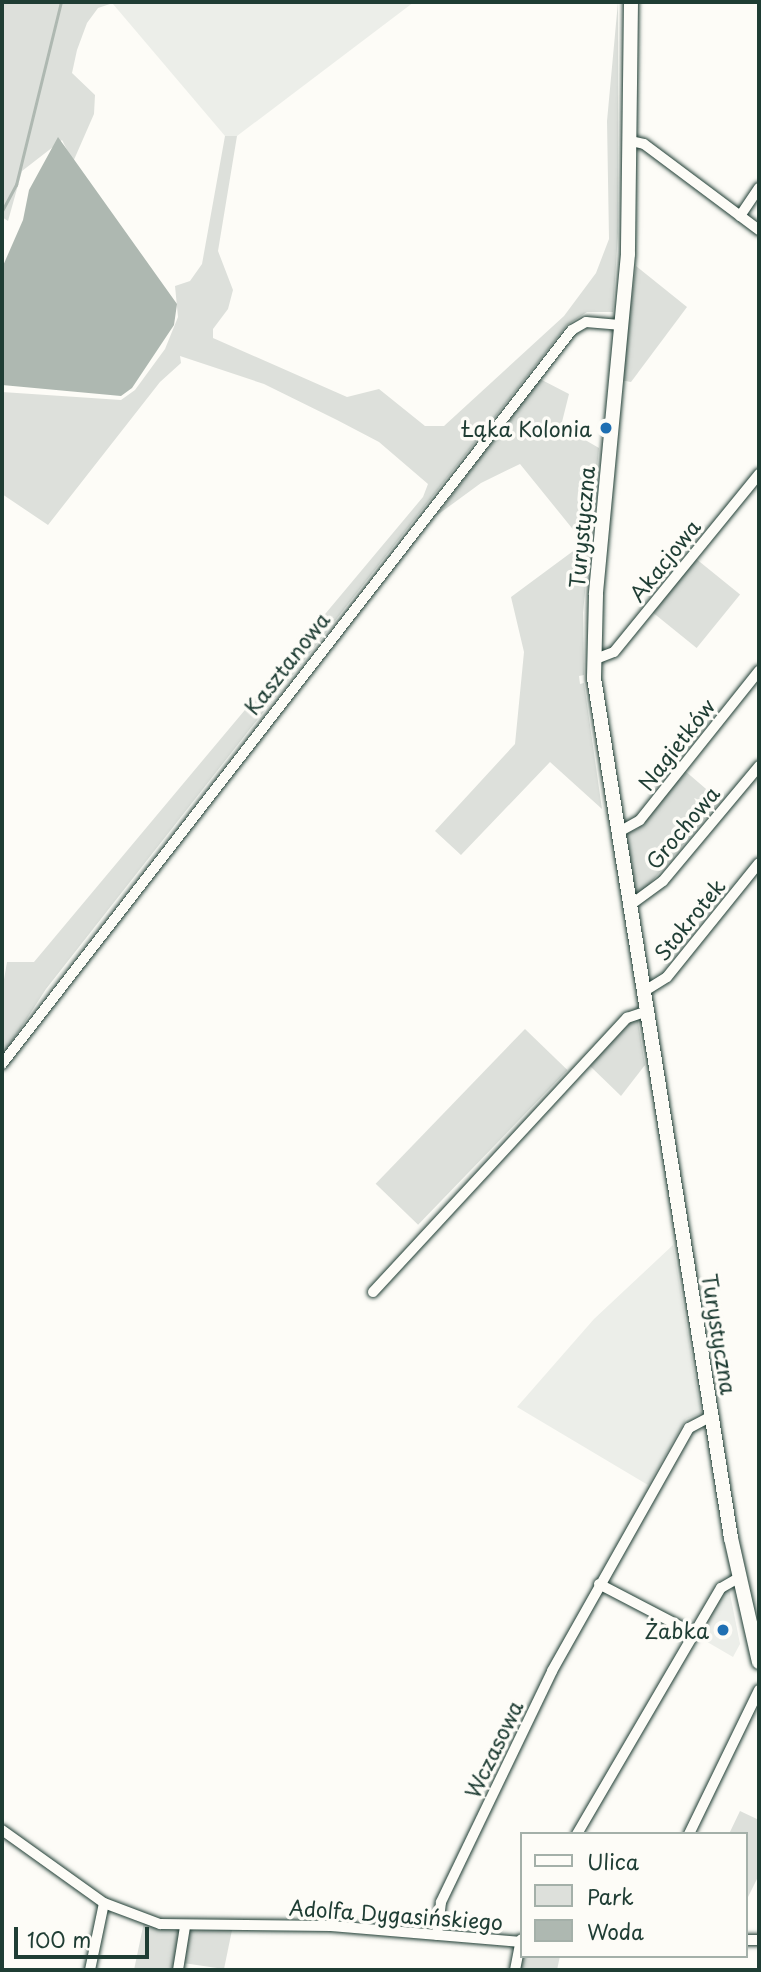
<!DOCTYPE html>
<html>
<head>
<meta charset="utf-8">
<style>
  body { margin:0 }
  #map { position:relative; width:761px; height:1972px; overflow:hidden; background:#fdfcf7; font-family:"Playpen Sans",sans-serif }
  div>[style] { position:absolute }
  .built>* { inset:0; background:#eceee9 }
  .green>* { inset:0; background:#dde0db; transform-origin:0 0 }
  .water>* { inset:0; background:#aeb8b1 }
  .stream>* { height:2.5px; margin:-1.25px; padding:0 1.25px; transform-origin:1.25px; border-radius:1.25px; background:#aeb8b1 }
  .roads { filter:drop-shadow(0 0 2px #1f3d34) drop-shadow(0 0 2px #1f3d34) }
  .minor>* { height:10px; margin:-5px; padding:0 5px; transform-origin:5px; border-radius:5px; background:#fdfcf7 }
  .major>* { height:14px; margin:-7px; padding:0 7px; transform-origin:7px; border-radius:7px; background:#fdfcf7 }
  .dots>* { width:19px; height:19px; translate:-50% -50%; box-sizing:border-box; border:4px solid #fdfcf7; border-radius:50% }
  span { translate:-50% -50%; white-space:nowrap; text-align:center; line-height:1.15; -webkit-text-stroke:7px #fdfcf7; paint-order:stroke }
  .poi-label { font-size:21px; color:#1f3d34 }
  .right { translate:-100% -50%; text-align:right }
  .street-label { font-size:21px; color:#1f3d34 }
  .frame { position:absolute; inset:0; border:4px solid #1f3d34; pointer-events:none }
  .legend { position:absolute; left:520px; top:1832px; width:228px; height:126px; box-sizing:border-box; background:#fdfcf7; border:2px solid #a4b0a9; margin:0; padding:9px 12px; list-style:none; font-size:21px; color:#1f3d34 }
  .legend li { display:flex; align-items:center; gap:14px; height:35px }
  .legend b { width:35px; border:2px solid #a4b0a9 }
  .scale { position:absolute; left:14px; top:1927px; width:135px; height:32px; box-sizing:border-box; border:4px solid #1f3d34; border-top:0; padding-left:9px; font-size:21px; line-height:24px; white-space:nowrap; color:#1f3d34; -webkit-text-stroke:5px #fdfcf7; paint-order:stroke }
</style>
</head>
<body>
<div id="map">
  <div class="built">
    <div style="clip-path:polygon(116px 2px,414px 2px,237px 136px,225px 136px,113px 4px)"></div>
    <div style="clip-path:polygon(673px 1245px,701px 1413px,686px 1419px,648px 1485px,517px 1407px,594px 1319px)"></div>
    <div style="clip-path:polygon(728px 1584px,740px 1644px,733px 1657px,697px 1636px)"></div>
  </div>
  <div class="green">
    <div style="clip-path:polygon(2px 2px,116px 2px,98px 8px,87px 23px,77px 50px,72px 73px,95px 95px,94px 114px,73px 162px,62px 140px,22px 171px,8px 221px,2px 217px)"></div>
    <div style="clip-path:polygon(618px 2px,618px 233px,613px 312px,587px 312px,567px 325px,46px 989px,2px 1057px,2px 991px,7px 962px,34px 962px,423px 497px,428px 484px,379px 442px,337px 420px,264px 384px,180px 356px,181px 363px,160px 382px,48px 525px,2px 494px,2px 392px,121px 400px,135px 390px,165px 349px,178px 317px,175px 286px,190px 281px,202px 264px,225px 136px,237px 136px,218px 251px,233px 290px,228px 309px,213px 329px,213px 338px,347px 397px,379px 389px,425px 426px,444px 426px,564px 316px,596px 273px,609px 239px,607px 121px)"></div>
    <div style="clip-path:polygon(636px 266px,687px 307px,631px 382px,620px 380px)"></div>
    <div style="clip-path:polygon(540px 379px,569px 394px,561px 426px,599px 448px,583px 613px,584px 675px,579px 676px,580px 684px,584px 683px,602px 809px,550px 762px,461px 855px,435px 831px,515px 744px,524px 652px,511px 597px,584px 543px,520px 464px,481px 483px,436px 516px)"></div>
    <div style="left:695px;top:558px;width:58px;height:69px;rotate:39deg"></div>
    <div style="clip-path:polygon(684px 770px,720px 801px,636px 900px,625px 834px,637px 829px)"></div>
    <div style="clip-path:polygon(637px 1016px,645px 1065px,621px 1096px,589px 1065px)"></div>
    <div style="left:525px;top:1029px;width:59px;height:215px;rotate:44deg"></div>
    <div style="clip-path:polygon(740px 1811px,759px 1820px,759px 1875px,745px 1903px,745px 1834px,729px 1834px)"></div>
    <div style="clip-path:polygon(144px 1922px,181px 1930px,175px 1970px,134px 1970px)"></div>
    <div style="clip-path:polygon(190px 1930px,232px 1930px,224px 1969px,183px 1963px)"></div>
    <div style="clip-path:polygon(522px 1956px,560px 1956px,557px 1970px,517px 1970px)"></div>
  </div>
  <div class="water">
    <div style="clip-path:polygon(58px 137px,177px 304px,174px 325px,132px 388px,121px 396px,2px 385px,2px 268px,23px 220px,29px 190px)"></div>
  </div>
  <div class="stream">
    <div style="left:2px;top:211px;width:30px;rotate:-62deg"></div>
    <div style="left:16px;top:185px;width:188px;rotate:-76.2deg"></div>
  </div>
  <div class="roads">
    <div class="minor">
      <div style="left:631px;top:141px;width:13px;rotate:13deg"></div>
      <div style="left:644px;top:144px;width:144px;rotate:36.8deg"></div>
      <div style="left:740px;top:216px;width:34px;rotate:-56deg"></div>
      <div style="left:593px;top:660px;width:22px;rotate:-21deg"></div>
      <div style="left:614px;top:652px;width:230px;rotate:-50.8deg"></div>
      <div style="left:617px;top:833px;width:26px;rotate:-29deg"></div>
      <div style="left:640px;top:820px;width:191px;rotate:-51.4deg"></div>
      <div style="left:629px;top:906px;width:42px;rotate:-36.3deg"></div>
      <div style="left:663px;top:881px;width:150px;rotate:-50.1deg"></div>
      <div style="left:643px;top:992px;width:28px;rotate:-32deg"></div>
      <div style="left:667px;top:977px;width:146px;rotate:-51.1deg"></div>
      <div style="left:2px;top:1064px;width:929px;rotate:-52.17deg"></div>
      <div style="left:572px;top:330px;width:16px;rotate:-30deg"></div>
      <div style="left:586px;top:322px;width:36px;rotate:5deg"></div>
      <div style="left:373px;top:1292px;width:374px;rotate:-47.2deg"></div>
      <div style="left:627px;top:1018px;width:21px;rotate:-19deg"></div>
      <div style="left:599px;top:1584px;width:106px;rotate:27.5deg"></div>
      <div style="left:2px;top:1830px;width:125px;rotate:35.6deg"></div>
      <div style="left:104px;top:1903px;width:60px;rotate:20.6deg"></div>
      <div style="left:160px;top:1924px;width:171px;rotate:0.7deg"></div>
      <div style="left:331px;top:1926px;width:191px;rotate:4.8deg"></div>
      <div style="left:577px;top:1834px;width:285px;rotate:-59.7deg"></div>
      <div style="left:721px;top:1588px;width:20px;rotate:-30deg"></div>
      <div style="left:689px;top:1834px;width:160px;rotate:-64.1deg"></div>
      <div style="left:437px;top:1935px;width:33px;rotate:-83deg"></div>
      <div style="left:441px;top:1902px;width:256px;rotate:-64.3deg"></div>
      <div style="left:552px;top:1671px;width:279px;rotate:-60.6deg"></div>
      <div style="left:689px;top:1428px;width:26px;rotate:-28deg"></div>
      <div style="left:745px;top:1940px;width:14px"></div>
      <div style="left:90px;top:1970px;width:68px;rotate:-78.2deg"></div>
      <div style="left:178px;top:1970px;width:44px;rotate:-80.8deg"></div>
      <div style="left:515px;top:1970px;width:31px;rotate:-79deg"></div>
    </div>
    <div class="major">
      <div style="left:631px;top:2px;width:252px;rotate:90.7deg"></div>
      <div style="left:628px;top:254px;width:342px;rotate:95.4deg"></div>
      <div style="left:596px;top:595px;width:83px;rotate:91.4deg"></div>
      <div style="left:594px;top:678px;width:871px;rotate:80.95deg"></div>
      <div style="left:731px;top:1538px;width:127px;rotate:77.3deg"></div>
    </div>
  </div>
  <div class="dots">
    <div style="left:606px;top:428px;background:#1f6fb2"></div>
    <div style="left:723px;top:1630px;background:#1f6fb2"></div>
  </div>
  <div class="poi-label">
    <span class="right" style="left:592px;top:428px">Łąka Kolonia</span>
    <span class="right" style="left:709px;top:1630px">Żabka</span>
  </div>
  <div class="street-label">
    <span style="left:581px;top:527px;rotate:-85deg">Turystyczna</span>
    <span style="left:664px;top:560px;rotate:-51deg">Akacjowa</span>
    <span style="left:286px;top:663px;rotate:-52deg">Kasztanowa</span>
    <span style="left:676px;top:744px;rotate:-52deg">Nagietków</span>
    <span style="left:682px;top:827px;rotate:-50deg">Grochowa</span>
    <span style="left:689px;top:919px;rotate:-51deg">Stokrotek</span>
    <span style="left:720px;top:1334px;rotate:81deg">Turystyczna</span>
    <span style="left:493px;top:1749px;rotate:-64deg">Wczasowa</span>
    <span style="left:396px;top:1914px;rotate:4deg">Adolfa Dygasińskiego</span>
  </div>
  <div class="frame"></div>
  <ul class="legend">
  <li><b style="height:9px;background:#fdfcf7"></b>Ulica</li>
  <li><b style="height:19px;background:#dde0db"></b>Park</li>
  <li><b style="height:19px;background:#aeb8b1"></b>Woda</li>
  </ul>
  <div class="scale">100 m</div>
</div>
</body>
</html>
